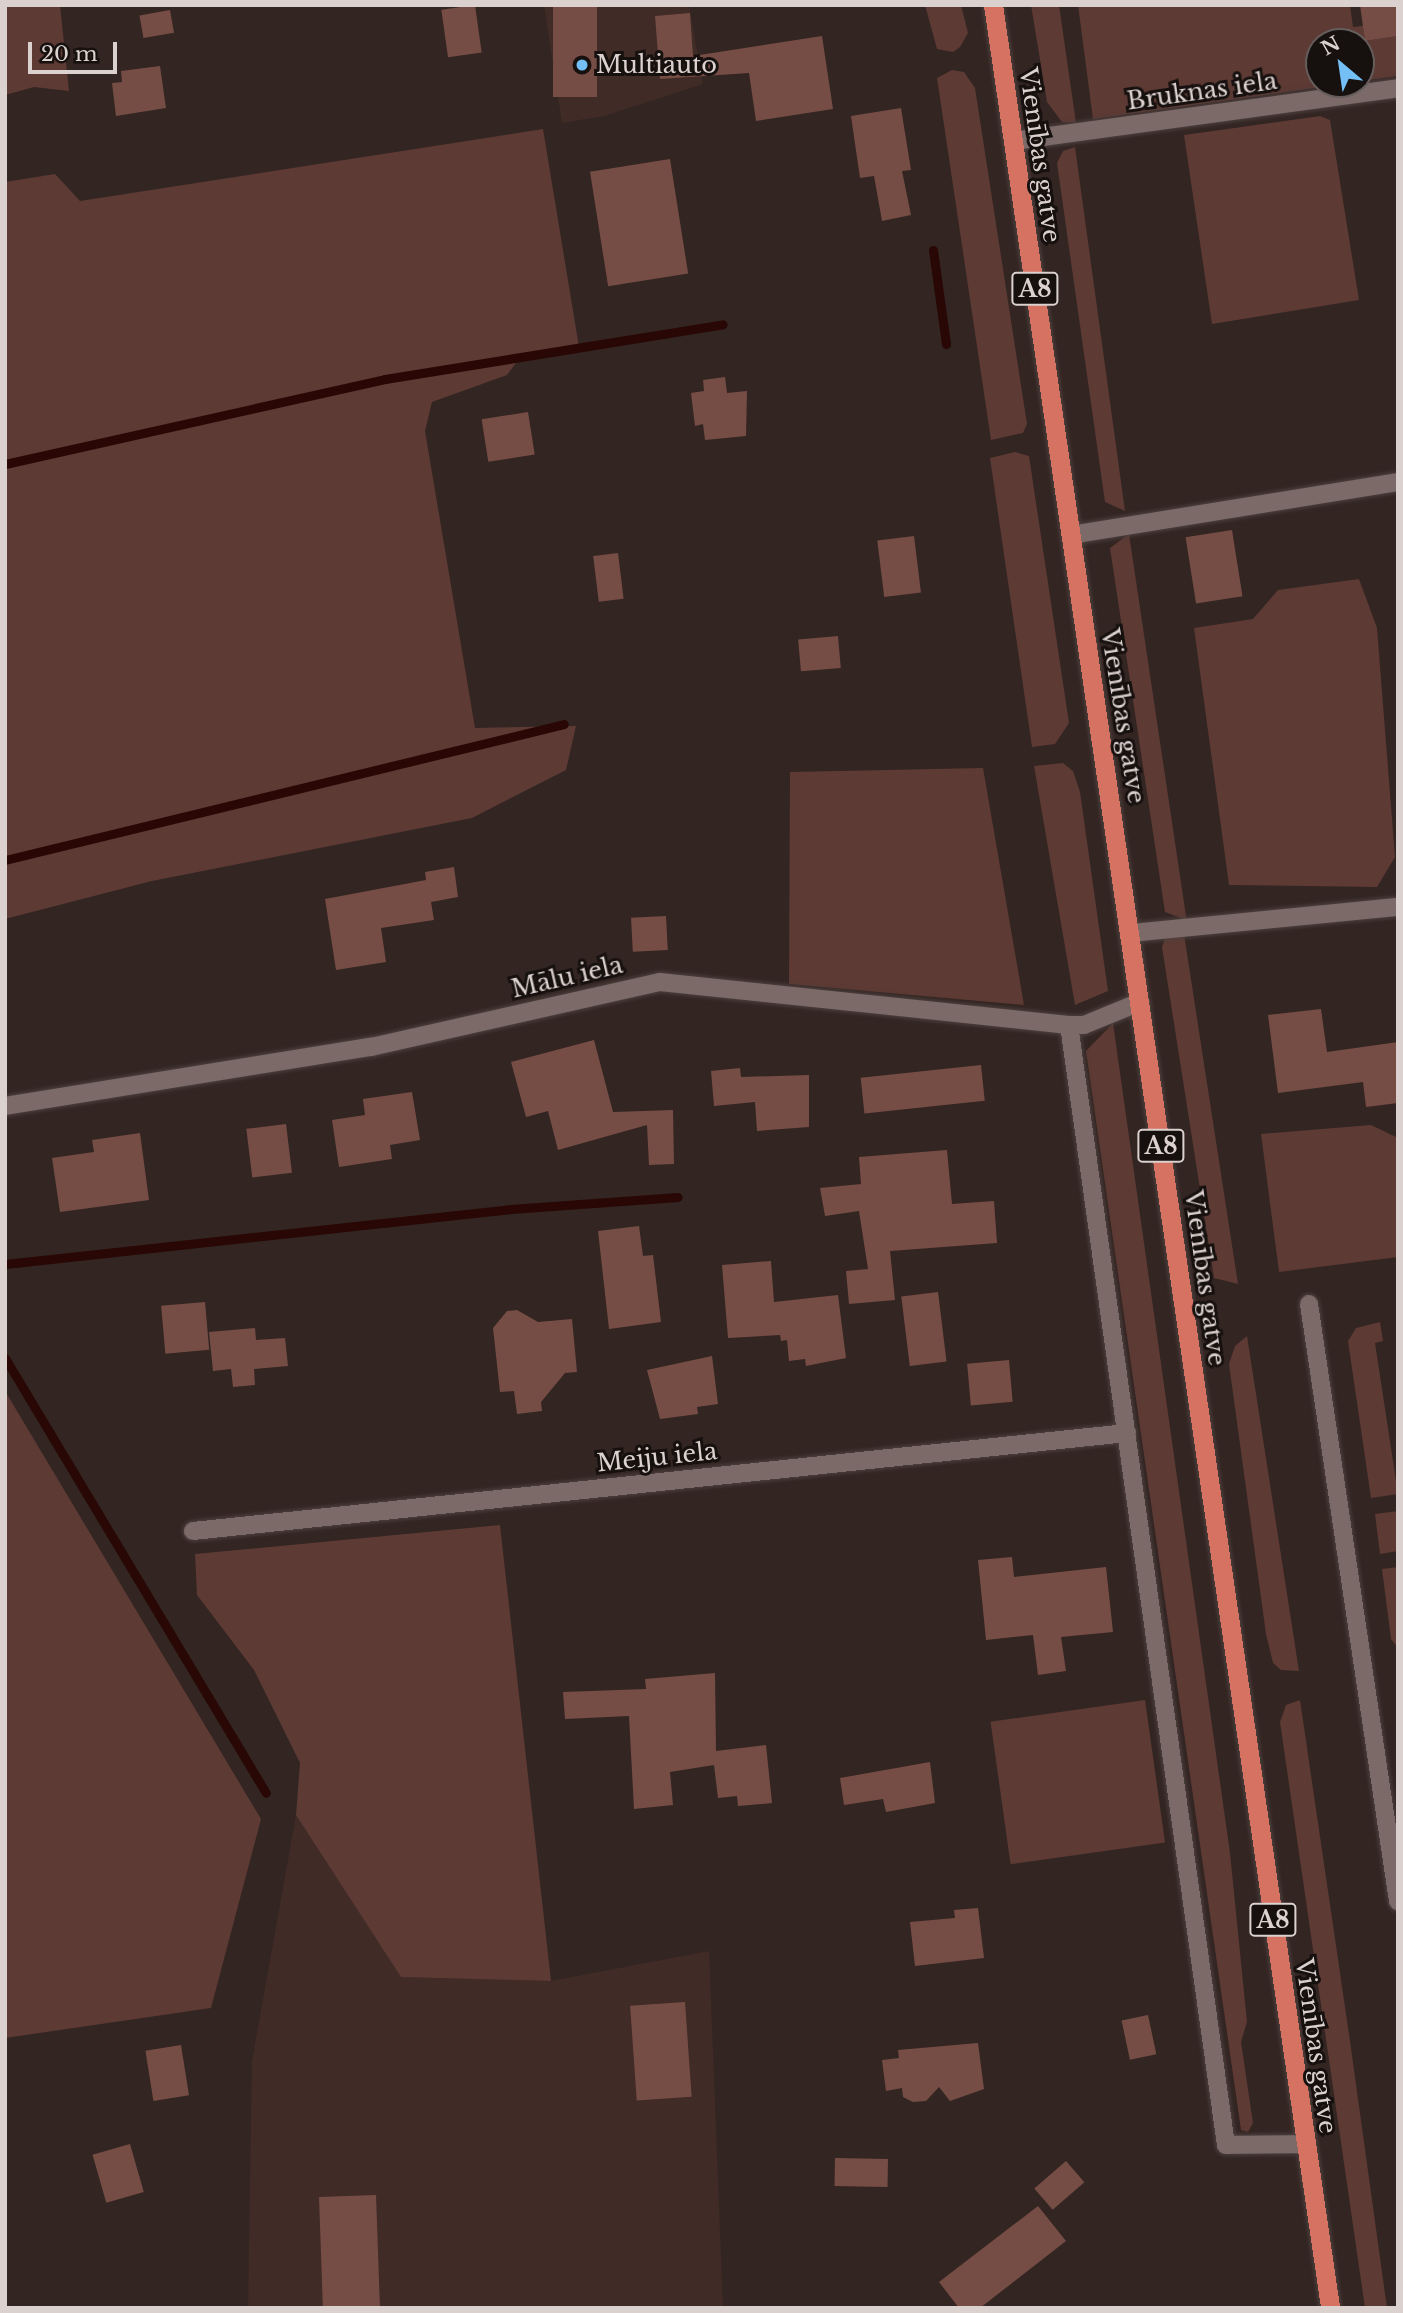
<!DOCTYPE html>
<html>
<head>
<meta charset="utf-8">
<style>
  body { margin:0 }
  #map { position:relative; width:1403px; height:2313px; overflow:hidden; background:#332522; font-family:"Libre Baskerville",serif }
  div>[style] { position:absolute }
  .built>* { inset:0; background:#402b27 }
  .green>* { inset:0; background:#5d3a34; transform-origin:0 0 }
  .stream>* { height:9px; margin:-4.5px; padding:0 4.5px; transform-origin:4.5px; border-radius:4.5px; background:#280704 }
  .building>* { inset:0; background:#764d45; transform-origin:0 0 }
  .roads { filter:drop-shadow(0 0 2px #4d413f) drop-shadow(0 0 2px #4d413f) }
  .minor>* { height:18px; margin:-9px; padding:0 9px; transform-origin:9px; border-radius:9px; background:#7b6a67 }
  .trunk>* { height:19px; margin:-9.5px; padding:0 9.5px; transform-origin:9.5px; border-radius:9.5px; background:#d67262 }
  .dots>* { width:19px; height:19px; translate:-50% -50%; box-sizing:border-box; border:4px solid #16100f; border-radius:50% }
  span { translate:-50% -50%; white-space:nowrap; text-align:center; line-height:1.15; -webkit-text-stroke:6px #16100f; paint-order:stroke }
  .shield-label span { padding:2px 5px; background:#16100f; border:2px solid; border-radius:5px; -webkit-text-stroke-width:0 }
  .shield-label { font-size:23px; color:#dbd1cf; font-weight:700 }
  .poi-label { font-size:24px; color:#dbd1cf }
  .left { translate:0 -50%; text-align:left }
  .street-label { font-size:24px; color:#dbd1cf }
  .frame { position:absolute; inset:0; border:7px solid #dbd1cf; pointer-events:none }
  .north { position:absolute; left:1305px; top:28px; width:70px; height:70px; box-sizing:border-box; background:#16100f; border:2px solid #655d5c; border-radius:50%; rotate:331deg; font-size:19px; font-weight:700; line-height:28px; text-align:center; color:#dbd1cf }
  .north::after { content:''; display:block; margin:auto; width:24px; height:32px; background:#74c0f6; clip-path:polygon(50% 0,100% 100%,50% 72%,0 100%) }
  .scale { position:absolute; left:28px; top:42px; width:89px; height:32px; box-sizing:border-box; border:4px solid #dbd1cf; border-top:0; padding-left:9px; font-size:21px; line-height:24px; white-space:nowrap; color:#dbd1cf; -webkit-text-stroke:5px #16100f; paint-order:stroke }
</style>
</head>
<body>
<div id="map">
  <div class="built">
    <div style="clip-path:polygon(544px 5px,689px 5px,703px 84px,604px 116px,562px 123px)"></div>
    <div style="clip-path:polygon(296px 1815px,402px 1977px,551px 1981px,709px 1951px,723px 2308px,248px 2308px,252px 2061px)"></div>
  </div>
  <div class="green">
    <div style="clip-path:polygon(5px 5px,60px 5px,69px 91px,34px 87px,5px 95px)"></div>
    <div style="clip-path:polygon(925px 5px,961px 5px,968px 33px,960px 47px,953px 52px,937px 49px)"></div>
    <div style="clip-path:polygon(1031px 5px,1059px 5px,1076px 123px,1062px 122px,1047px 102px)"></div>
    <div style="clip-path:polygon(1078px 5px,1350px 5px,1353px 27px,1363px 26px,1365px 41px,1398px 36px,1398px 76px,1361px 81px,1361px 42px,1319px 42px,1319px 84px,1343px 84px,1093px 119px)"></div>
    <div style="clip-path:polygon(952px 70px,964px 72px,975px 88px,1027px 424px,1023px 433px,991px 440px,937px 78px)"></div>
    <div style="clip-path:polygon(1320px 116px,1330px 120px,1359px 300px,1212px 324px,1184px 135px)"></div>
    <div style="clip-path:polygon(543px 129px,579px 347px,521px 356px,507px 375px,432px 402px,425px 431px,475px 728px,576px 726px,566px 770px,472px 818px,152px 881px,5px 919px,5px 182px,55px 174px,80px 201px)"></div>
    <div style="clip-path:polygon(1075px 147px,1125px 511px,1105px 502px,1057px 163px,1063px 151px)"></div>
    <div style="clip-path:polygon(1015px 452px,1029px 456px,1069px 723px,1055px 744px,1032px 747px,990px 458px)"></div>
    <div style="clip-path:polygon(1129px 534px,1186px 916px,1186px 920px,1165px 912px,1110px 548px)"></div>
    <div style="clip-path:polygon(1359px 579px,1377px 628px,1395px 857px,1377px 887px,1229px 885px,1194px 628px,1253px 619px,1278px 590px)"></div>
    <div style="clip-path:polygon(1063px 763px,1073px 771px,1080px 792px,1108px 991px,1075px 1005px,1034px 766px)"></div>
    <div style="clip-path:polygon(983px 768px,1024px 1005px,789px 984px,790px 772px)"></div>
    <div style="clip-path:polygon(1184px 934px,1238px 1284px,1214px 1278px,1162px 947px,1165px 938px)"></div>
    <div style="clip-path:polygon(1113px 1023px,1230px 1853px,1247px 2022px,1241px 2042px,1253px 2123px,1248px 2132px,1241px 2130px,1086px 1051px)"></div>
    <div style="clip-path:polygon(1371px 1125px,1398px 1138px,1398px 1257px,1279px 1272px,1261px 1134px)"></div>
    <div style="clip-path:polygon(1380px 1322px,1383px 1341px,1375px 1343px,1398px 1494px,1371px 1498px,1348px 1341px,1356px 1328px)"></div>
    <div style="clip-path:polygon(1247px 1336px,1299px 1671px,1281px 1670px,1273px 1663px,1266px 1634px,1229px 1364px,1235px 1346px)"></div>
    <div style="clip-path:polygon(5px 1391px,261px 1819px,211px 2008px,5px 2038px)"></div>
    <div style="clip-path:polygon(1398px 1511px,1398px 1551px,1380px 1554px,1375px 1514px)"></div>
    <div style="clip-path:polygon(500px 1525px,551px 1981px,401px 1977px,296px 1815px,300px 1763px,254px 1670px,197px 1595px,195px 1554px)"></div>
    <div style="clip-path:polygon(1398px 1567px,1398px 1648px,1391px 1639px,1382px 1569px)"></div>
    <div style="left:1145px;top:1700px;width:144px;height:156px;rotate:82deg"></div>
    <div style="clip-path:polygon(1300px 1700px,1350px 2041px,1387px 2308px,1365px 2308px,1280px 1722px,1286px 1705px)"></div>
  </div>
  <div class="stream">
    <div style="left:933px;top:250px;width:95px;rotate:82.1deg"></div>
    <div style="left:5px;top:464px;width:389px;rotate:-12.6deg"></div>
    <div style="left:385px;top:379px;width:342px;rotate:-9.2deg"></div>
    <div style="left:5px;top:860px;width:575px;rotate:-13.67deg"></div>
    <div style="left:5px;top:1264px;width:509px;rotate:-6.2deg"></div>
    <div style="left:511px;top:1209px;width:167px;rotate:-4.1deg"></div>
    <div style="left:5px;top:1358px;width:507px;rotate:59.04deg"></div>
  </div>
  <div class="building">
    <div style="left:475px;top:5px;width:48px;height:34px;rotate:82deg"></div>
    <div style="left:553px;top:5px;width:44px;height:92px"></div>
    <div style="clip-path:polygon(1360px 5px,1398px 5px,1398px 36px,1365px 41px)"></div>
    <div style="left:170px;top:10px;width:23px;height:31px;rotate:80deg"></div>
    <div style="clip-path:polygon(690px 13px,693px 56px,822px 36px,833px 109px,756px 121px,749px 73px,660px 79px,655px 16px)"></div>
    <div style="clip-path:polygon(160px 66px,166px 108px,116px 116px,112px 83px,122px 82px,121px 71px)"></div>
    <div style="clip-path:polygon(901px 108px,911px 170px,902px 171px,911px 215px,882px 221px,874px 176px,860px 178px,851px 116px)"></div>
    <div style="left:670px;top:159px;width:116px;height:81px;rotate:81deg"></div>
    <div style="clip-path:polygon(725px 377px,727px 393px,747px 391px,746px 436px,705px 440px,703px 424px,695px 426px,691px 393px,704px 391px,703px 380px)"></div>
    <div style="left:528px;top:412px;width:43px;height:47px;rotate:81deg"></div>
    <div style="left:1232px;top:530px;width:67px;height:47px;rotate:81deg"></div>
    <div style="left:914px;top:536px;width:57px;height:37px;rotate:83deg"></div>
    <div style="left:618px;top:553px;width:46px;height:25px;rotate:83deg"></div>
    <div style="left:838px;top:636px;width:32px;height:40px;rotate:85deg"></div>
    <div style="clip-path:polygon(454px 867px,458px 897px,431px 902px,434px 920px,381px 928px,386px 962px,336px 970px,325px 899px,426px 880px,425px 872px)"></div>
    <div style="left:666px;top:916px;width:34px;height:35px;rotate:87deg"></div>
    <div style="clip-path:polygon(1321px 1009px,1327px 1052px,1398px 1042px,1398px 1103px,1366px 1107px,1363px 1082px,1278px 1093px,1268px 1015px)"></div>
    <div style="clip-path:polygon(594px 1040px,613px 1112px,673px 1110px,674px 1164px,649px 1165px,647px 1125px,558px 1150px,548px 1111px,526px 1117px,511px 1062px)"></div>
    <div style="left:981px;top:1065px;width:36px;height:121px;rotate:84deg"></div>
    <div style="clip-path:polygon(740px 1068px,741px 1077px,809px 1075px,809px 1127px,757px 1131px,755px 1102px,714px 1106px,711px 1071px)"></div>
    <div style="clip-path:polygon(412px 1092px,420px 1140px,390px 1145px,392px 1159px,339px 1167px,332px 1120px,365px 1115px,363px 1099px)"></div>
    <div style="left:286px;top:1124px;width:49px;height:40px;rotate:83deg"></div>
    <div style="clip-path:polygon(140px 1133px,149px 1200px,60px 1212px,52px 1158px,94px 1152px,92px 1140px)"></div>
    <div style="clip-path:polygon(947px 1150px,952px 1204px,994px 1201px,997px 1243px,890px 1251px,895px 1300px,849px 1304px,846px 1271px,868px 1269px,859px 1211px,825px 1216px,820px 1188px,861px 1184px,859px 1157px)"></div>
    <div style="clip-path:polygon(639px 1226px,643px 1256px,653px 1255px,661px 1322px,609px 1329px,598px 1231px)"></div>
    <div style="clip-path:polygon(771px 1261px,774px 1302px,838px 1295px,846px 1358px,806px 1366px,805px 1359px,789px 1361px,787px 1340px,781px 1341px,780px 1335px,728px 1338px,722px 1265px)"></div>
    <div style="left:938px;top:1292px;width:70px;height:37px;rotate:83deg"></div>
    <div style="left:205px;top:1302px;width:48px;height:44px;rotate:85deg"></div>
    <div style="clip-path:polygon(517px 1310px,538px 1322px,572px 1319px,577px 1372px,565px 1373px,541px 1402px,542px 1411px,517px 1414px,514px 1391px,500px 1392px,493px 1328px,507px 1311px)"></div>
    <div style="clip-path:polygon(255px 1328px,256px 1340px,285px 1338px,288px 1366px,254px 1369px,255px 1385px,233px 1387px,231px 1369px,213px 1371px,209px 1332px)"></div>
    <div style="clip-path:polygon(712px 1356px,718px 1404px,697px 1407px,698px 1414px,660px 1419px,647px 1370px)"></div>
    <div style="left:1009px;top:1360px;width:42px;height:42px;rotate:85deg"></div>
    <div style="clip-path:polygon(1012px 1557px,1014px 1577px,1106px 1567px,1113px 1632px,1061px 1637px,1066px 1671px,1038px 1675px,1033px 1635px,986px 1640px,978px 1560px)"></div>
    <div style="clip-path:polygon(715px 1673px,716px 1751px,766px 1745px,772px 1803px,738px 1806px,737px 1796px,718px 1798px,714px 1765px,670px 1772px,673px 1805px,634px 1809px,629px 1716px,565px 1719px,563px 1692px,646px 1689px,645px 1679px)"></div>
    <div style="clip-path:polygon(930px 1762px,935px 1803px,886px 1812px,883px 1799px,844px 1805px,840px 1778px)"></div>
    <div style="clip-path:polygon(978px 1908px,984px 1958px,915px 1966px,910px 1922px,955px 1918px,954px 1910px)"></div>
    <div style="left:685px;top:2002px;width:95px;height:55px;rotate:86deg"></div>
    <div style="left:1148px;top:2015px;width:40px;height:27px;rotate:78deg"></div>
    <div style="clip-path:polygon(978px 2043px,984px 2089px,950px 2101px,939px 2087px,926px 2101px,913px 2102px,903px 2097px,902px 2088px,886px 2091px,882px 2060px,899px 2058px,898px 2050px)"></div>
    <div style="left:181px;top:2045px;width:51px;height:36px;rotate:81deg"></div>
    <div style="left:130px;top:2144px;width:50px;height:39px;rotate:74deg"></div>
    <div style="left:835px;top:2158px;width:53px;height:28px;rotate:1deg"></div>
    <div style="left:1066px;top:2161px;width:28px;height:42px;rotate:49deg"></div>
    <div style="left:376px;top:2195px;width:113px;height:57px;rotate:88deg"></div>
    <div style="clip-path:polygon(1038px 2206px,1066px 2241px,980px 2308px,959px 2308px,939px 2282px)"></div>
  </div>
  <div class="roads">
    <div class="minor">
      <div style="left:1013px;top:141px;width:389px;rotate:-7.8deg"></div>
      <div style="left:1071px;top:535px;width:331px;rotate:-9.2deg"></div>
      <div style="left:1131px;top:933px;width:268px;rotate:-5.6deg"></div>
      <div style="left:1069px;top:1025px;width:1131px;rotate:82.02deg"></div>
      <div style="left:1226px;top:2145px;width:80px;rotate:-0.7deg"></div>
      <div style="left:5px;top:1106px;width:371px;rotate:-9.2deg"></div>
      <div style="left:371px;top:1047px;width:296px;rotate:-12.7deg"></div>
      <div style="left:660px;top:982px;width:411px;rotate:6deg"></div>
      <div style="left:1069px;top:1025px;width:15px"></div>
      <div style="left:1084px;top:1025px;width:61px;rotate:-22.3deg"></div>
      <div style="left:1309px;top:1304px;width:604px;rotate:81.52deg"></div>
      <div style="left:193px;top:1531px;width:939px;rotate:-5.99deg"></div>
    </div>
    <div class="trunk">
      <div style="left:993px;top:5px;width:2328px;rotate:81.67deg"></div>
    </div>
  </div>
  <div class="dots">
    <div style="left:582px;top:65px;background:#74c0f6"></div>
  </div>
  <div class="shield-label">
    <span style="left:1035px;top:289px">A8</span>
    <span style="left:1161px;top:1146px">A8</span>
    <span style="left:1273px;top:1920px">A8</span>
  </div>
  <div class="poi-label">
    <span class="left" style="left:596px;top:65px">Multiauto</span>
  </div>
  <div class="street-label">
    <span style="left:1202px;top:91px;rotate:-8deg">Bruknas iela</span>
    <span style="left:1040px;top:155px;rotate:82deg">Vienības gatve</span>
    <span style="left:1123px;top:716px;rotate:81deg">Vienības gatve</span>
    <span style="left:567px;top:977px;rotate:-13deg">Mālu iela</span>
    <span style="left:1205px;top:1278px;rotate:82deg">Vienības gatve</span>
    <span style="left:657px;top:1457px;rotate:-6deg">Meiju iela</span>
    <span style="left:1316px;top:2046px;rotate:82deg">Vienības gatve</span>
  </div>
  <div class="frame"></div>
  <div class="north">N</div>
  <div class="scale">20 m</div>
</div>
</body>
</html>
